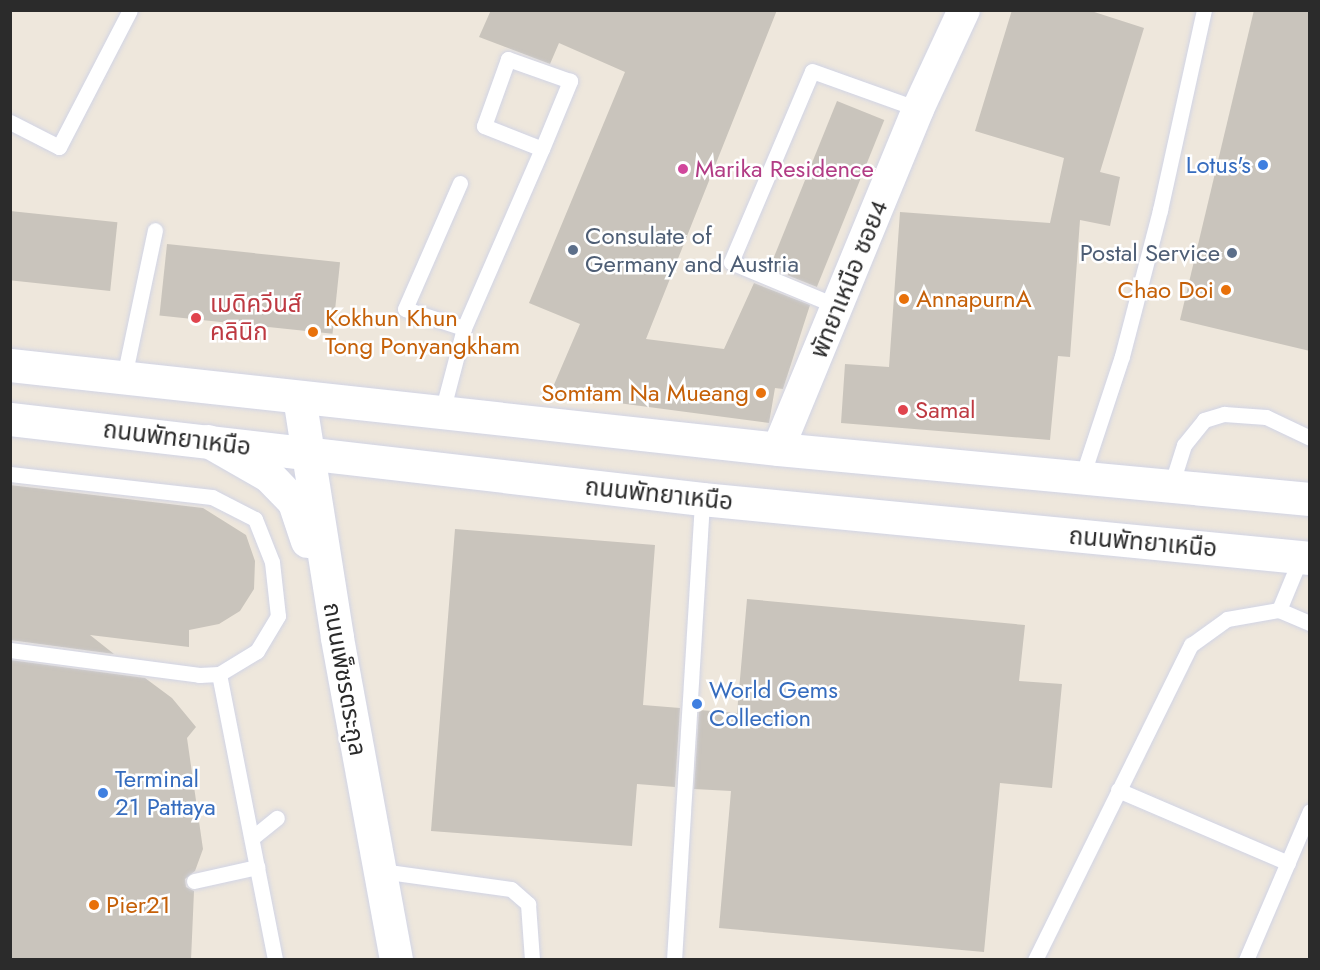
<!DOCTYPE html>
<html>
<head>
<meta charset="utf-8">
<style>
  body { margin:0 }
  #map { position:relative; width:1320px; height:970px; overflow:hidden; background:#eee7dc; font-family:Jost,"Noto Sans Thai",sans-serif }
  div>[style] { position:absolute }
  .building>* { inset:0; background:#c9c4bc; transform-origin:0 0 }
  .roads { filter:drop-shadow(0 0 2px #d1d4e5) drop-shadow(0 0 2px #d1d4e5) }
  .service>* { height:15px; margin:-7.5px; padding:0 7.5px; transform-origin:7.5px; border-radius:7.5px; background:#fff }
  .minor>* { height:32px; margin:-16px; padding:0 16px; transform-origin:16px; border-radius:16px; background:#fff }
  .tertiary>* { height:33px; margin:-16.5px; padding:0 16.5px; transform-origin:16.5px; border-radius:16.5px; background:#fff }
  .secondary>* { height:33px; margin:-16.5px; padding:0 16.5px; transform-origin:16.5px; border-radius:16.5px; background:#fff }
  .dots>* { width:16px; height:16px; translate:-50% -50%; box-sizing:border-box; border:3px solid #fff; border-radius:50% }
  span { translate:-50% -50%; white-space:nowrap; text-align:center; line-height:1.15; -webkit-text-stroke:5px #fff; paint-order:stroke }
  .shop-label { font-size:24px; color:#366cbe }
  .right { translate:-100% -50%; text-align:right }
  .left { translate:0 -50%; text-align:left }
  .hotel-label { font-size:24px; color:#b23c85 }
  .service-label { font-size:24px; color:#4e5e75 }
  .street-label { font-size:24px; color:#2b2b2b }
  .food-label { font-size:24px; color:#c56008 }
  .health-label { font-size:24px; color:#be3a42 }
  .frame { position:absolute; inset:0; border:12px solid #2b2b2b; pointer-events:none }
</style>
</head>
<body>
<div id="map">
  <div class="building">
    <div style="clip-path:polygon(491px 10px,777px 10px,646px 339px,724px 349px,754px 283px,810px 305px,783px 389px,775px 388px,769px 423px,550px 394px,580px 324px,529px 303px,625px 72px,559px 43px,550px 64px,479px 37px)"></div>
    <div style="clip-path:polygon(1012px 10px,1088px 10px,1144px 28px,1100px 172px,1120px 177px,1110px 226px,1080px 220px,1070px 357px,1058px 356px,1050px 440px,841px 423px,845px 364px,889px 367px,900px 212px,1050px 223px,1064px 158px,975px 131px)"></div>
    <div style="clip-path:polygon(1254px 10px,1310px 10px,1310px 351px,1180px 320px)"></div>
    <div style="left:837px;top:101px;width:51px;height:180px;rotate:22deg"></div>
    <div style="left:10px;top:211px;width:108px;height:69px;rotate:6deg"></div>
    <div style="left:167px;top:244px;width:174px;height:72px;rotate:6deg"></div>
    <div style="clip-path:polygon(10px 485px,203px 508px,246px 535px,255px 561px,254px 589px,240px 611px,219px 624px,189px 630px,189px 647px,90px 635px,114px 654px,10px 640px)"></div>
    <div style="clip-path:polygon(455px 529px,655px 545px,643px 705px,680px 708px,675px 787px,637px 784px,632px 846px,431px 831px)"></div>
    <div style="clip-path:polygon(747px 599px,1025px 625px,1019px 681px,1062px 684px,1052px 788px,1000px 783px,984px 952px,719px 928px,731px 791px,694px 789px,699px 710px,737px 713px)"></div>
    <div style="clip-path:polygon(10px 660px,145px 678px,172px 698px,196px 727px,187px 738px,203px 849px,195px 871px,185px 879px,186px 887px,194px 891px,191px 960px,10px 960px)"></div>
  </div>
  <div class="roads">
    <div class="service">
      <div style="left:10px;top:122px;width:55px;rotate:27deg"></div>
      <div style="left:59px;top:147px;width:154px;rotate:-62.6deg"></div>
      <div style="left:460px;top:183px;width:137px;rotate:113.6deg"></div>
      <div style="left:405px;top:309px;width:62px;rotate:17.9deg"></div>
      <div style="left:839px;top:307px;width:117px;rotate:-157.4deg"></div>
      <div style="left:731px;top:262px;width:207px;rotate:-67deg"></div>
      <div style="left:812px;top:71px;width:113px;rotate:19.7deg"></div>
      <div style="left:124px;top:377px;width:150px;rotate:-78.1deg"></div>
      <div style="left:442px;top:412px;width:87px;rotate:-75.3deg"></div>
      <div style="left:464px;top:328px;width:195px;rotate:-66.5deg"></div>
      <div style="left:542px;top:149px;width:74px;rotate:-67.6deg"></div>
      <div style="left:570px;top:81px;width:66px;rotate:-160.5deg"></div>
      <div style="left:508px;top:59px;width:71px;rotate:109.7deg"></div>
      <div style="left:484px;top:126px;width:62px;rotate:21.6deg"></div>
      <div style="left:10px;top:474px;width:203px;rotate:6.5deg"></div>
      <div style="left:212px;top:497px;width:48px;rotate:27.1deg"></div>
      <div style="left:255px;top:519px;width:46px;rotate:68.4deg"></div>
      <div style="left:272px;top:562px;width:54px;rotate:83.7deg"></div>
      <div style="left:278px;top:616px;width:41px;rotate:121deg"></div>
      <div style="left:257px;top:651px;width:44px;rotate:148.8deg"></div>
      <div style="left:1082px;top:477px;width:127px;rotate:-71.7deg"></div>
      <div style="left:1122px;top:356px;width:151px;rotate:-75.4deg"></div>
      <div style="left:1160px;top:210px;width:205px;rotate:-77.6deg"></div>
      <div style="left:1171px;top:486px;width:43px;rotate:-72.4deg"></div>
      <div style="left:1184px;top:445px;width:32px;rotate:-51deg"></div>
      <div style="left:1204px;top:420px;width:21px;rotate:-17deg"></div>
      <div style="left:1224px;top:414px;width:42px;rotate:4.1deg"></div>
      <div style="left:1266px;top:417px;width:49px;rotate:25.5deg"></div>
      <div style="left:1279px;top:610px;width:57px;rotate:-67.5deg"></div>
      <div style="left:10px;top:650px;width:191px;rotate:7.5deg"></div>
      <div style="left:199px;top:675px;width:20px;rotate:-3deg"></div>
      <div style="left:219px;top:674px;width:291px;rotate:78.9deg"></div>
      <div style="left:1118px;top:790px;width:185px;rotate:23.2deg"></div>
      <div style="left:252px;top:838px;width:32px;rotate:-39deg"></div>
      <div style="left:381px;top:871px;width:131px;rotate:7.9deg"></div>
      <div style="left:511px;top:889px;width:23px;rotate:41deg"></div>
      <div style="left:528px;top:904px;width:56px;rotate:85.9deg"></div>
      <div style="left:194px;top:881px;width:65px;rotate:-12.5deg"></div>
      <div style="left:674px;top:960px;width:462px;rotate:-86.5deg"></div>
      <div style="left:1035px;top:960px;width:352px;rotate:-63.7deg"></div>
      <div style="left:1191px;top:645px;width:44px;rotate:-35.8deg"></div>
      <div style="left:1227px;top:619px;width:53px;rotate:-9.8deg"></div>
      <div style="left:1279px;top:610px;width:34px;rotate:23deg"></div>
      <div style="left:1246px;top:960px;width:162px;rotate:-66.8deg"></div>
    </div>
    <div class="minor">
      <div style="left:778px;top:449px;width:368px;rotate:-67.6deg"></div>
      <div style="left:918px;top:109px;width:109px;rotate:-65.1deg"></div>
    </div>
    <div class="tertiary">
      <div style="left:299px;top:397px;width:244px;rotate:81deg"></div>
      <div style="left:337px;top:638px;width:327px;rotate:79.6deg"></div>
      <div style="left:208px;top:441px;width:70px;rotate:29.8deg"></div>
      <div style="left:269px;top:476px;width:36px;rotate:46deg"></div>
      <div style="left:294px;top:502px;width:41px;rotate:71.6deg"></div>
    </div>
    <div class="secondary">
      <div style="left:10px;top:365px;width:773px;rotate:6.24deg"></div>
      <div style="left:778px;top:449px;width:534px;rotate:5.37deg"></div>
      <div style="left:10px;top:419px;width:697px;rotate:6.59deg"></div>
      <div style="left:702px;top:499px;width:611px;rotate:5.54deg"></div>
    </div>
  </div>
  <div class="dots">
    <div style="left:1263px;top:165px;background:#3f7fe0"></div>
    <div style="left:683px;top:169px;background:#d1479c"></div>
    <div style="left:573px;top:250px;background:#5c6f8a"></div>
    <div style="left:1232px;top:253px;background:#5c6f8a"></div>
    <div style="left:1226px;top:290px;background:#e8710a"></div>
    <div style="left:904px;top:299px;background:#e8710a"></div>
    <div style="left:196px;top:318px;background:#e0444e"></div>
    <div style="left:313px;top:332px;background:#e8710a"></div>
    <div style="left:761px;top:393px;background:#e8710a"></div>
    <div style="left:903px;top:410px;background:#e0444e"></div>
    <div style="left:697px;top:704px;background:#3f7fe0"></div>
    <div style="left:103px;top:793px;background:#3f7fe0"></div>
    <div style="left:94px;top:905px;background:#e8710a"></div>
  </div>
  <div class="shop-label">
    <span class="right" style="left:1251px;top:165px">Lotus's</span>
    <span class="left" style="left:709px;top:704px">World Gems<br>Collection</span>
    <span class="left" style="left:115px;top:793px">Terminal<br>21 Pattaya</span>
  </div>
  <div class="hotel-label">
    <span class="left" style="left:695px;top:169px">Marika Residence</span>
  </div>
  <div class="service-label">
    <span class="left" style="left:585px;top:250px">Consulate of<br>Germany and Austria</span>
    <span class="right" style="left:1220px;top:253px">Postal Service</span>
  </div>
  <div class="street-label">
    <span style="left:849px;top:279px;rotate:-68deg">พัทยาเหนือ ซอย4</span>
    <span style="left:177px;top:438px;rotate:7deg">ถนนพัทยาเหนือ</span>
    <span style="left:659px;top:494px;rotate:6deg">ถนนพัทยาเหนือ</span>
    <span style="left:1143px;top:542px;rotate:5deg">ถนนพัทยาเหนือ</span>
    <span style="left:345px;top:679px;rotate:80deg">ถนนเพ็ชรตระกูล</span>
  </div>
  <div class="food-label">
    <span class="right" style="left:1214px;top:290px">Chao Doi</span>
    <span class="left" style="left:916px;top:299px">AnnapurnA</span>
    <span class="left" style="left:325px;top:332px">Kokhun Khun<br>Tong Ponyangkham</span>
    <span class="right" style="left:749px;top:393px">Somtam Na Mueang</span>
    <span class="left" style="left:106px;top:905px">Pier21</span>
  </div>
  <div class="health-label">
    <span class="left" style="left:210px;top:318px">เมดิควีนส์<br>คลินิก</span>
    <span class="left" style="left:915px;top:410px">Samal</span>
  </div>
  <div class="frame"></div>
</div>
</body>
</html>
